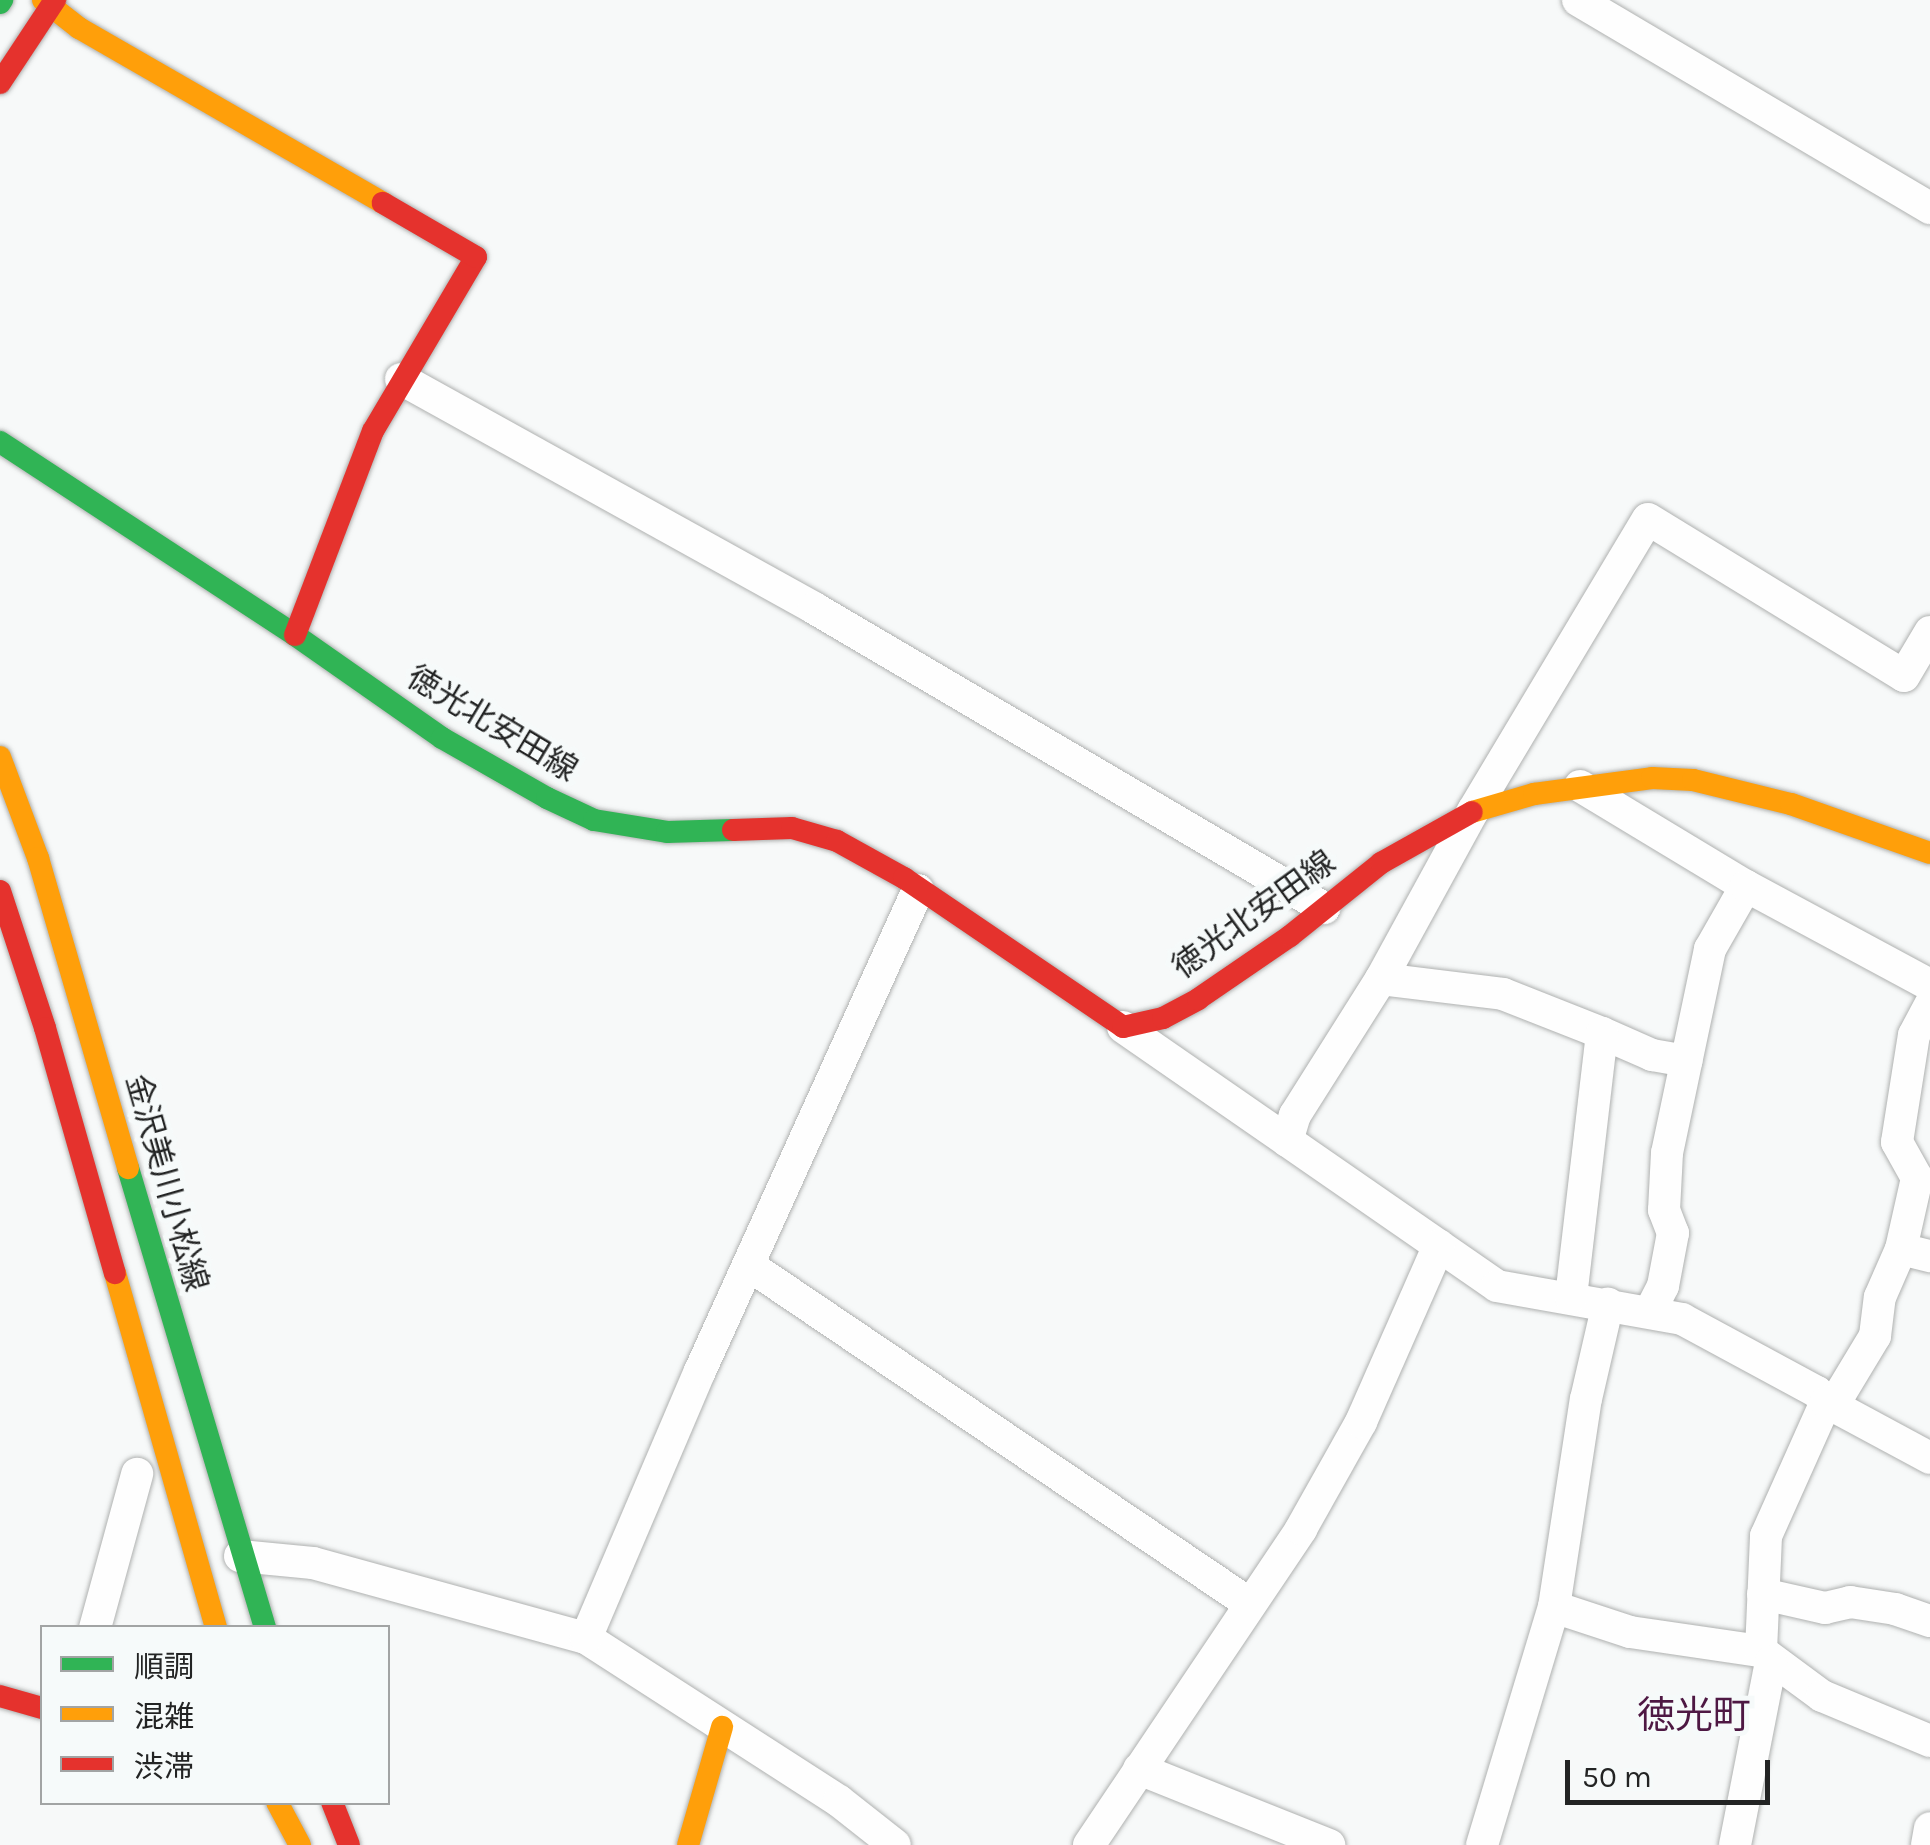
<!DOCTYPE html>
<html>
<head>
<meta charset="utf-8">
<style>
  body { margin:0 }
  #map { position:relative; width:1930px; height:1845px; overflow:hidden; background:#f7f9f9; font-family:Karla,"Noto Sans JP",sans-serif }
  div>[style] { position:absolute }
  .roads { filter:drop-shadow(0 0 2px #afb1b0) drop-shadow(0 0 2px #afb1b0) }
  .street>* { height:32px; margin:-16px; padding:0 16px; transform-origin:16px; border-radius:16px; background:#fefefe }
  .fast>* { height:22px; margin:-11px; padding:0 11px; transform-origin:11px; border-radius:11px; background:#30b455 }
  .slow>* { height:22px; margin:-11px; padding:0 11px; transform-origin:11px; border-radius:11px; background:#ff9f0a }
  .jam>* { height:22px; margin:-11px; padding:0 11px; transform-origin:11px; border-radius:11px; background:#e5322d }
  span { translate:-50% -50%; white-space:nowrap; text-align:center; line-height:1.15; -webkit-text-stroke:10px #f6fafa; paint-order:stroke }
  .street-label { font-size:32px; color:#232424 }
  .quarter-label { font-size:38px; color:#4e1843 }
  .legend { position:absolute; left:40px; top:1625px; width:350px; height:180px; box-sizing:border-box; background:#f6fafa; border:2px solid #a2a4a4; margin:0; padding:12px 18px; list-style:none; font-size:30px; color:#232424 }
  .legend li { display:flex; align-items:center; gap:20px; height:50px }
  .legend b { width:50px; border:2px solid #a2a4a4 }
  .scale { position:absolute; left:1565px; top:1760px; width:205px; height:45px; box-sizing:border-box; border:5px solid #232424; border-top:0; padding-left:12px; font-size:30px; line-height:35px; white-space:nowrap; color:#232424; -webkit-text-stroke:8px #f6fafa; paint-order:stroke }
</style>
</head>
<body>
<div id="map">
  <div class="roads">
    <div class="street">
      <div style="left:1578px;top:0;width:409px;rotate:30.6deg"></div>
      <div style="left:401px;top:379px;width:472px;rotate:29deg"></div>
      <div style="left:814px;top:608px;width:592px;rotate:30.47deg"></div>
      <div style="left:1580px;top:786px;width:194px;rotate:31.1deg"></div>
      <div style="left:1746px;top:886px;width:73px;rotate:119.7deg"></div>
      <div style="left:1710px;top:949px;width:208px;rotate:101.9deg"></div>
      <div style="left:1667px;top:1153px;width:57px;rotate:93deg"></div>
      <div style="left:1664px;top:1210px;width:25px;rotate:69deg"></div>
      <div style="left:1673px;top:1233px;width:54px;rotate:100.7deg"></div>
      <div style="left:1663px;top:1286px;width:29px;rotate:117deg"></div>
      <div style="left:1746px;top:886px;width:209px;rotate:28.3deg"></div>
      <div style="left:1381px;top:979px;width:192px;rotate:-61.3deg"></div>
      <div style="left:1473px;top:811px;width:340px;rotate:-59.1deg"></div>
      <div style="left:1648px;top:519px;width:300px;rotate:31.5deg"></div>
      <div style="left:1904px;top:676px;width:51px;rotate:-59.4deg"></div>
      <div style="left:1123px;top:1027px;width:455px;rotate:34.7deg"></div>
      <div style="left:1497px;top:1286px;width:188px;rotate:10.1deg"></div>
      <div style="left:1682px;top:1319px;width:153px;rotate:28.4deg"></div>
      <div style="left:1817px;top:1392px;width:13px;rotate:48deg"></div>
      <div style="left:1826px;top:1402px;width:16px;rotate:-30deg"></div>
      <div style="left:1840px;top:1394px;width:68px;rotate:-58.9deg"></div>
      <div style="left:1875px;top:1336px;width:39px;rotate:-83deg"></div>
      <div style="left:1880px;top:1297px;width:52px;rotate:-66.4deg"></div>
      <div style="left:1901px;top:1249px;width:30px;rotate:14deg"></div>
      <div style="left:1602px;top:1033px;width:55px;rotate:23.7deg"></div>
      <div style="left:1652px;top:1055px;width:35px;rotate:10deg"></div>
      <div style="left:1287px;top:1141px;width:27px;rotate:-73deg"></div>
      <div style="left:1295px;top:1115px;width:161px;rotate:-57.7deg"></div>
      <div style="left:1381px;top:979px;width:123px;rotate:7deg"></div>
      <div style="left:1503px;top:994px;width:106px;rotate:21.5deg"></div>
      <div style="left:1602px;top:1033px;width:266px;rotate:96.7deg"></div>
      <div style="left:1901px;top:1249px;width:73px;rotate:-77.3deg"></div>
      <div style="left:1917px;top:1178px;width:41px;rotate:-119.1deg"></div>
      <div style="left:1897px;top:1142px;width:108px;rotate:-81deg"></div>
      <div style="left:1914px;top:1035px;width:34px;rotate:-62deg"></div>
      <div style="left:750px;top:1266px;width:604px;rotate:34.06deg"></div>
      <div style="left:240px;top:1556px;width:73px;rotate:5.5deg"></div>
      <div style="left:313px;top:1563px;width:283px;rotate:15.4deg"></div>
      <div style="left:586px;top:1638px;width:301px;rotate:32.8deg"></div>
      <div style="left:839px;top:1801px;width:71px;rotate:38.2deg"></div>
      <div style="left:1763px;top:1594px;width:64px;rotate:12.7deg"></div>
      <div style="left:1825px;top:1608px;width:26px;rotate:-13deg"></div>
      <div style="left:1850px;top:1602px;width:46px;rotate:8.8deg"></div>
      <div style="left:1895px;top:1609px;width:37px;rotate:19deg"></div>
      <div style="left:1554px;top:1607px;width:80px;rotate:18.2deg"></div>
      <div style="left:1630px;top:1632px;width:132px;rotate:8.3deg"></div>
      <div style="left:1761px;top:1651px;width:115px;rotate:-87.5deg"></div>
      <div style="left:1766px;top:1536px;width:147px;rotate:-65.9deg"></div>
      <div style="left:1826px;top:1402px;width:118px;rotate:28.3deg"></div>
      <div style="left:95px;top:1628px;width:160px;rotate:-74.7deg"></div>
      <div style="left:586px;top:1638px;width:290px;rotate:-66.9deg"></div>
      <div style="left:700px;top:1371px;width:528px;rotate:-65.62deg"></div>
      <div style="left:1761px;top:1651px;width:76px;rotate:36.4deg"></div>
      <div style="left:1822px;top:1696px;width:117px;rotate:22.6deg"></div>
      <div style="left:1139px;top:1769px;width:205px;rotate:21.8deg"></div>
      <div style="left:1089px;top:1845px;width:381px;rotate:-56.1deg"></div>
      <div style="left:1301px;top:1529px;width:123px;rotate:-60.7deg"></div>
      <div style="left:1361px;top:1422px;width:193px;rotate:-66.2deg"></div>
      <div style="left:1482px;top:1845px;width:249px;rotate:-73.2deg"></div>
      <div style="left:1554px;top:1607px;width:210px;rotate:-81.3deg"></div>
      <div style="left:1586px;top:1399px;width:98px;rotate:-77deg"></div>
      <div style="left:1735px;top:1845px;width:187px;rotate:-78.9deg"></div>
      <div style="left:1927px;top:1845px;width:17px;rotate:-80deg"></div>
    </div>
    <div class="fast">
      <div style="left:0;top:3px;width:4px;rotate:-56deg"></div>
      <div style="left:0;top:442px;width:353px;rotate:33.2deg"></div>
      <div style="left:295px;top:635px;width:179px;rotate:35deg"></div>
      <div style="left:442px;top:738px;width:121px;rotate:29.7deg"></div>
      <div style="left:547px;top:798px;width:52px;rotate:25.1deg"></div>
      <div style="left:594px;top:820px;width:74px;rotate:9.3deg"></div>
      <div style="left:667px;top:832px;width:66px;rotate:-1.7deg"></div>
      <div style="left:128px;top:1168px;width:480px;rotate:73.4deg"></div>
    </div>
    <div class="slow">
      <div style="left:43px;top:0;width:46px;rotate:37.9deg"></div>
      <div style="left:79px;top:28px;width:351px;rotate:29.9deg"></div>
      <div style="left:0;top:757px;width:108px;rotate:69.4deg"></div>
      <div style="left:38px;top:858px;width:323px;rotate:73.8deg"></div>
      <div style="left:1472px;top:812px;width:65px;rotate:-16.2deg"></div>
      <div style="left:1534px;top:794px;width:119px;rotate:-7.7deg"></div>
      <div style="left:1652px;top:778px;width:41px;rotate:2.8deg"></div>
      <div style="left:1693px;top:780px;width:101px;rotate:13.8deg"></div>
      <div style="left:1791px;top:804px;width:147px;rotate:19.4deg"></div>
      <div style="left:115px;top:1273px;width:369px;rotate:74.1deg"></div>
      <div style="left:277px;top:1802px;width:49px;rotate:61.9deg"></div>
      <div style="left:688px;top:1845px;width:123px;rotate:-73.9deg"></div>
    </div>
    <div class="jam">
      <div style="left:0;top:83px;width:100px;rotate:-56.5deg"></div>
      <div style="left:295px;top:635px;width:218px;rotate:-69.1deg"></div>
      <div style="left:373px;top:431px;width:202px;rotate:-59.4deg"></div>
      <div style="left:476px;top:257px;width:108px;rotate:-149.9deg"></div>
      <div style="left:733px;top:830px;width:59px;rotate:-1.9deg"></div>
      <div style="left:792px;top:828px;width:47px;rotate:16.1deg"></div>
      <div style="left:837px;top:841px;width:77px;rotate:28.9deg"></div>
      <div style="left:904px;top:878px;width:265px;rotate:34.2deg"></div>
      <div style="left:1123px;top:1027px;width:41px;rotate:-12.7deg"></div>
      <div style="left:1163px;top:1018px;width:40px;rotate:-28deg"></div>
      <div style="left:1198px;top:999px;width:112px;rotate:-34.4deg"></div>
      <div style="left:1290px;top:936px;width:117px;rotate:-38.7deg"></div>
      <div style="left:1381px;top:863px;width:104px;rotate:-29.3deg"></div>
      <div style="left:0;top:891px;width:144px;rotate:71.8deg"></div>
      <div style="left:45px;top:1028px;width:255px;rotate:74.1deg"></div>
      <div style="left:0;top:1696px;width:44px;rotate:15.9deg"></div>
      <div style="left:332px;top:1802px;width:46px;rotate:68.4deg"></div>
    </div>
  </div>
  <div class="street-label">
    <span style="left:492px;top:724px;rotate:31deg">徳光北安田線</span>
    <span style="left:1254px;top:915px;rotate:-36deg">徳光北安田線</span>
    <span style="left:166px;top:1183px;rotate:74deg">金沢美川小松線</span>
  </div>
  <div class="quarter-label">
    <span style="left:1694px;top:1716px">徳光町</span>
  </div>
  <ul class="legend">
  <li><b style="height:12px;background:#30b455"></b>順調</li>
  <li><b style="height:12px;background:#ff9f0a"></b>混雑</li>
  <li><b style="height:12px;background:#e5322d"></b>渋滞</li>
  </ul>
  <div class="scale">50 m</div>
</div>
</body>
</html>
